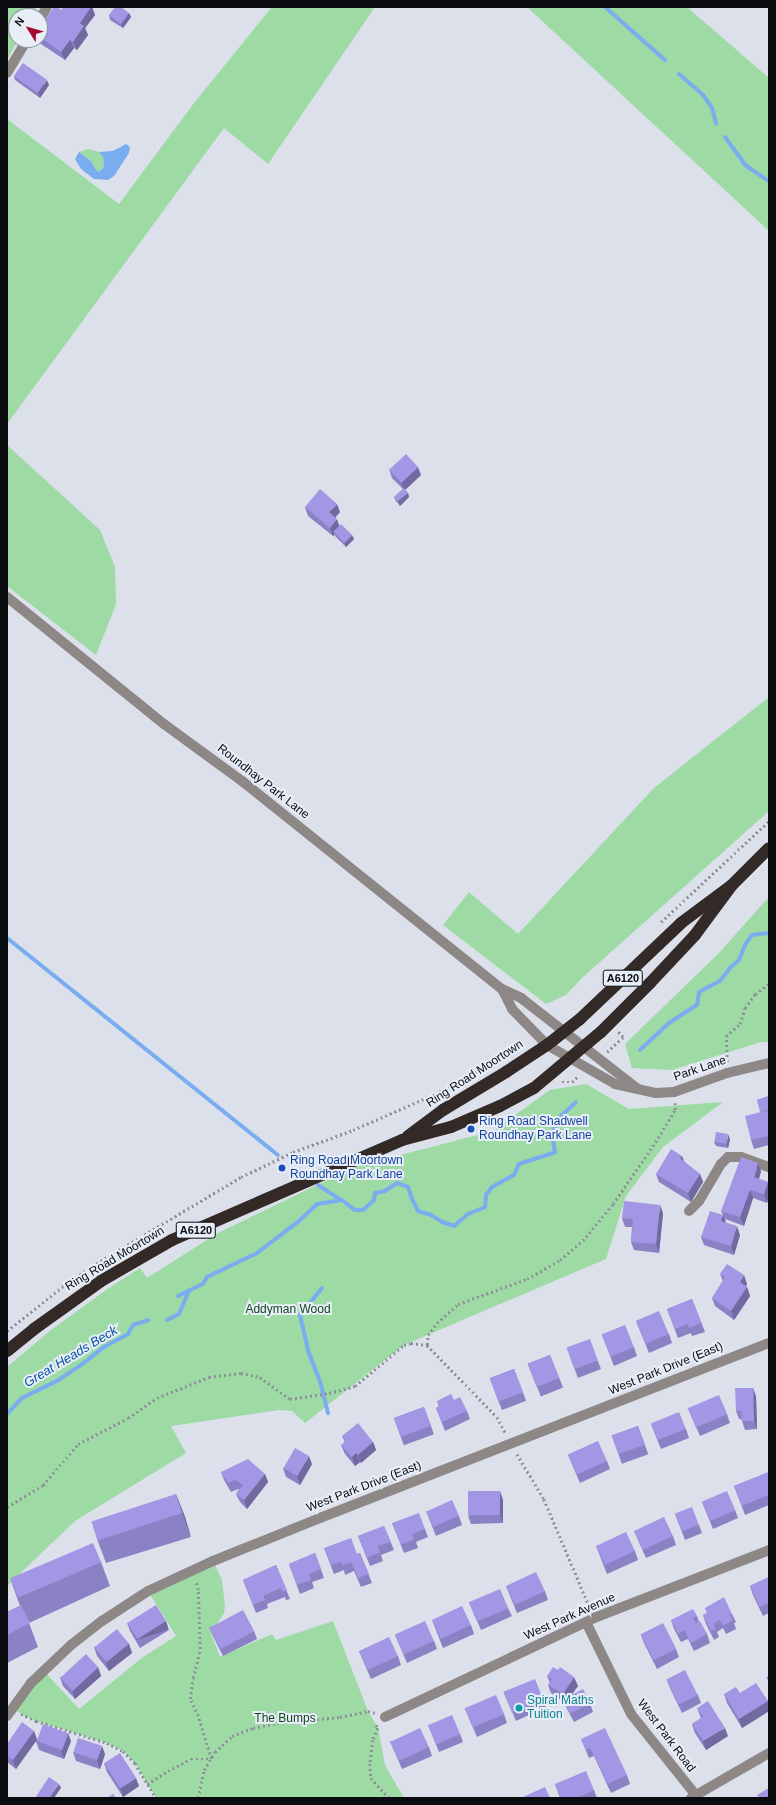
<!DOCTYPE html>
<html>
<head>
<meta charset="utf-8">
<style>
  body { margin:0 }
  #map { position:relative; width:776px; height:1805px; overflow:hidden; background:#dbe0eb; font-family:Helvetica,sans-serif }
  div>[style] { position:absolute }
  .green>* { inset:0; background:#9ddaa4 }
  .water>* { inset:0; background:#79adf0 }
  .stream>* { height:4px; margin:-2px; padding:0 2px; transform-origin:2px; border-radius:2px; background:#79adf0 }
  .path>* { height:2.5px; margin-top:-1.25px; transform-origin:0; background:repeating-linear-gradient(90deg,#8e9199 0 2px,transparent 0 5px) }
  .minor>* { height:10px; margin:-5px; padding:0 5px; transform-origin:5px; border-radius:5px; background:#8d8886 }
  .highway>* { height:12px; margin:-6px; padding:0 6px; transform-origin:6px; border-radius:6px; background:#332926 }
  .wall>* { inset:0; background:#8b81c5; transform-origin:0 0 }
  .shaded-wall>* { inset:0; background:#7169a0; transform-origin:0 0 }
  .building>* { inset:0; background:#a296e5; transform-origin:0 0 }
  .dots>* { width:11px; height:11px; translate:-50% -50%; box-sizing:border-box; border:2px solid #e8eef8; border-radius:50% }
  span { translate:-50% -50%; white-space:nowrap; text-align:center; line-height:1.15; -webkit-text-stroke:4px #e8eef8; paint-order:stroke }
  .shield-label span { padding:1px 3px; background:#e8eef8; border:1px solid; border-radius:3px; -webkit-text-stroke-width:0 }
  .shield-label { font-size:11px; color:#0b0c10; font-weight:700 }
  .street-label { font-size:12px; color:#0b0c10 }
  .transit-label { font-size:12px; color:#164399 }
  .left { translate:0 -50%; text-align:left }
  .park-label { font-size:12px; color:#13471f }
  .culture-label { font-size:12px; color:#0d838f }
  .water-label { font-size:13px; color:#0852a0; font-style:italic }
  .frame { position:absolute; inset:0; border:8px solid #0b0c10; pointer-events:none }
  .north { position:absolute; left:8px; top:8px; width:40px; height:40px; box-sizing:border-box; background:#e8eef8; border:1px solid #90949b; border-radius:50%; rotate:307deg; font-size:11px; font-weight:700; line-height:16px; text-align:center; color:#0b0c10 }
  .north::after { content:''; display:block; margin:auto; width:14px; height:18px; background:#a5092c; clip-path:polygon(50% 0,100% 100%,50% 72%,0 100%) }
</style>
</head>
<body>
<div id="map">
  <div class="green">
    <div style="clip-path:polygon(7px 7px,37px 7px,32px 16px,16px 16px,16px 40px,18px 40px,7px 60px)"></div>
    <div style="clip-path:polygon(272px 7px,375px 7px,268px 164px,224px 128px,7px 424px,7px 119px,119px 204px,194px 103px)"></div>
    <div style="clip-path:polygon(527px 7px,687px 7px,769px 78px,769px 231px)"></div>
    <div style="clip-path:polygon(88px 149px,99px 152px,103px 157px,104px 167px,102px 171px,99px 172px,96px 170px,91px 161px,79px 152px)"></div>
    <div style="clip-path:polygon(7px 445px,100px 530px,115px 567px,116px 604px,96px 655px,7px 586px)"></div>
    <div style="clip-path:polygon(769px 697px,769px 811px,583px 977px,566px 995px,546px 1004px,443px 925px,469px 892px,518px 934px,654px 788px)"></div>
    <div style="clip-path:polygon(769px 897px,769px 1042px,761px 1042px,672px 1070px,632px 1068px,625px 1044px,719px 953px)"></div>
    <div style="clip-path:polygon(586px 1084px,629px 1109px,723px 1102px,663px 1147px,626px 1196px,606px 1259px,404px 1345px,305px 1423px,292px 1411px,279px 1410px,171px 1426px,186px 1453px,75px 1521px,7px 1586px,7px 1367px,51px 1330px,106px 1290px,140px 1268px,147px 1278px,218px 1233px,354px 1167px,493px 1131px,550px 1090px)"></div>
    <div style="clip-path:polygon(213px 1561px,222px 1580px,225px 1606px,224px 1613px,211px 1633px,220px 1657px,272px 1634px,276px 1640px,333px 1621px,368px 1711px,378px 1728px,385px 1765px,404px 1798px,156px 1798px,135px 1763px,123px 1751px,107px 1743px,36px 1721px,21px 1714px,13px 1708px,44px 1671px,79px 1709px,143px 1657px,176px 1636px,148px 1591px)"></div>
  </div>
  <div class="water">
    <div style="clip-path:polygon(126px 144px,130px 147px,129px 153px,114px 176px,108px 180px,94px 179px,81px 169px,75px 159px,79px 152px,91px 161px,96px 170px,99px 172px,104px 167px,103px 157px,99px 152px,113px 151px)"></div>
  </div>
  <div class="stream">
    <div style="left:605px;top:7px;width:80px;rotate:41.5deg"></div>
    <div style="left:679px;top:74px;width:32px;rotate:41deg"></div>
    <div style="left:703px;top:95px;width:16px;rotate:55deg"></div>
    <div style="left:712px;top:108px;width:16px;rotate:75deg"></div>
    <div style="left:725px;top:137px;width:34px;rotate:54deg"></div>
    <div style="left:745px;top:165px;width:29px;rotate:34deg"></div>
    <div style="left:7px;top:938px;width:347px;rotate:38.7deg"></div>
    <div style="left:640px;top:1050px;width:40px;rotate:-43deg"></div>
    <div style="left:669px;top:1023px;width:33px;rotate:-33deg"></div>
    <div style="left:697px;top:1005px;width:13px;rotate:-81deg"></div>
    <div style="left:699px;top:992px;width:24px;rotate:-28deg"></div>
    <div style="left:720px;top:981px;width:18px;rotate:-52deg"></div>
    <div style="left:731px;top:967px;width:11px;rotate:-41deg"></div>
    <div style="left:739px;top:960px;width:16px;rotate:-68deg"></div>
    <div style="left:745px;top:945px;width:12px;rotate:-55deg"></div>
    <div style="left:752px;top:935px;width:17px;rotate:-7deg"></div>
    <div style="left:318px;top:1185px;width:27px;rotate:33deg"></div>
    <div style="left:322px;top:1288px;width:35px;rotate:129deg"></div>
    <div style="left:300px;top:1315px;width:39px;rotate:77deg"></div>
    <div style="left:309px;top:1353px;width:34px;rotate:69deg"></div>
    <div style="left:321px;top:1385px;width:29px;rotate:76deg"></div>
    <div style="left:178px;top:1296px;width:28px;rotate:-26deg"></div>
    <div style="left:203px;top:1284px;width:8px;rotate:-60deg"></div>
    <div style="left:207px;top:1277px;width:55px;rotate:-25.6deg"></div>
    <div style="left:257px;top:1253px;width:53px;rotate:-37.3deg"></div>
    <div style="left:299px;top:1221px;width:25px;rotate:-43deg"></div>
    <div style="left:317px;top:1204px;width:25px;rotate:-9deg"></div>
    <div style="left:342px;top:1200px;width:16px;rotate:38deg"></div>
    <div style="left:355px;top:1210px;width:8px"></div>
    <div style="left:363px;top:1210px;width:15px;rotate:-42deg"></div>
    <div style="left:374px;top:1200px;width:7px;rotate:-82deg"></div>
    <div style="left:375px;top:1193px;width:10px;rotate:-11deg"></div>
    <div style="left:385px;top:1191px;width:14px;rotate:-34deg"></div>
    <div style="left:397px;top:1183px;width:12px;rotate:20deg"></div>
    <div style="left:408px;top:1187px;width:13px;rotate:72deg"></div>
    <div style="left:412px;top:1199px;width:13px;rotate:63deg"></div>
    <div style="left:418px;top:1211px;width:14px;rotate:17deg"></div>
    <div style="left:431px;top:1215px;width:13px;rotate:32deg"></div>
    <div style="left:442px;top:1222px;width:13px;rotate:18deg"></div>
    <div style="left:454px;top:1226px;width:18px;rotate:-41deg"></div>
    <div style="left:468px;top:1214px;width:18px;rotate:-22deg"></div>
    <div style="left:485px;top:1207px;width:12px;rotate:-85deg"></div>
    <div style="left:486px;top:1195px;width:10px;rotate:-53deg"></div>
    <div style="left:492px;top:1187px;width:25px;rotate:-29deg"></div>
    <div style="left:514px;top:1175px;width:12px;rotate:-66deg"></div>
    <div style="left:519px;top:1164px;width:38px;rotate:-18deg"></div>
    <div style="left:555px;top:1152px;width:19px;rotate:-99deg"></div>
    <div style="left:552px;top:1133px;width:17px;rotate:-65deg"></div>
    <div style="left:559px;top:1118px;width:23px;rotate:-43deg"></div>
    <div style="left:167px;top:1320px;width:13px;rotate:-27deg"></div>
    <div style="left:179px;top:1314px;width:25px;rotate:-67deg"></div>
    <div style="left:7px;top:1414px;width:22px;rotate:-47deg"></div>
    <div style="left:22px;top:1398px;width:39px;rotate:-26deg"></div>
    <div style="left:57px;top:1381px;width:29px;rotate:-34deg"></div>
    <div style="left:81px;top:1365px;width:29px;rotate:-38deg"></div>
    <div style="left:104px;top:1347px;width:27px;rotate:-28deg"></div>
    <div style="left:128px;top:1334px;width:10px;rotate:-61deg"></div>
    <div style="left:133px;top:1325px;width:16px;rotate:-18deg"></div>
  </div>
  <div class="path">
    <div style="left:661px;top:922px;width:148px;rotate:-43.1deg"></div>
    <div style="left:607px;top:1052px;width:22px;rotate:-43deg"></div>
    <div style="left:623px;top:1037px;width:7px;rotate:-135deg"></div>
    <div style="left:727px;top:1062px;width:26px;rotate:-92deg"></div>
    <div style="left:726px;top:1036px;width:18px;rotate:-41deg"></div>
    <div style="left:740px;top:1024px;width:17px;rotate:-73deg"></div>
    <div style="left:745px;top:1008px;width:17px;rotate:-54deg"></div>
    <div style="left:755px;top:994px;width:17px;rotate:-36deg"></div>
    <div style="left:562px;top:1082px;width:10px"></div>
    <div style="left:572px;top:1082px;width:8px;rotate:-45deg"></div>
    <div style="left:7px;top:1331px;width:77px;rotate:-38.7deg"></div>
    <div style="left:67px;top:1283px;width:51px;rotate:-33.1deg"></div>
    <div style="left:110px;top:1255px;width:152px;rotate:-30.8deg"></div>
    <div style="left:241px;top:1177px;width:58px;rotate:-25.7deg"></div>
    <div style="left:293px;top:1152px;width:64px;rotate:-20.1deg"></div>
    <div style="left:353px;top:1130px;width:90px;rotate:-23.7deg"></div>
    <div style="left:435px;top:1094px;width:75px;rotate:-28.6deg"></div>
    <div style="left:427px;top:1345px;width:10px;rotate:-84deg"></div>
    <div style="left:428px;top:1335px;width:15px;rotate:-53deg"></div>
    <div style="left:437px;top:1323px;width:28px;rotate:-42deg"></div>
    <div style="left:458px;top:1304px;width:73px;rotate:-19.9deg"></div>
    <div style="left:527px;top:1279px;width:38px;rotate:-30deg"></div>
    <div style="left:560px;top:1260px;width:35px;rotate:-41deg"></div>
    <div style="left:586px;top:1237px;width:43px;rotate:-50.7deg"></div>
    <div style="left:613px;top:1204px;width:80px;rotate:-55.7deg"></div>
    <div style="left:658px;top:1138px;width:33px;rotate:-59deg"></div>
    <div style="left:675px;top:1110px;width:7px;rotate:-90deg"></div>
    <div style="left:517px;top:1454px;width:52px;rotate:59deg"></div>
    <div style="left:544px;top:1499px;width:118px;rotate:67.1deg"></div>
    <div style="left:7px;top:1507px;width:42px;rotate:-31.4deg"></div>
    <div style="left:43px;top:1485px;width:54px;rotate:-49.5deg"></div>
    <div style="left:78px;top:1444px;width:56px;rotate:-27.5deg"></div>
    <div style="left:128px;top:1418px;width:35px;rotate:-35deg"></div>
    <div style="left:157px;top:1398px;width:56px;rotate:-22deg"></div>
    <div style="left:209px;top:1377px;width:32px;rotate:-7deg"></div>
    <div style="left:241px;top:1373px;width:19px;rotate:12deg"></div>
    <div style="left:260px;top:1377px;width:37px;rotate:36deg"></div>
    <div style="left:290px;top:1399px;width:39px;rotate:-9deg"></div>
    <div style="left:329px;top:1393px;width:27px;rotate:-15deg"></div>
    <div style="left:355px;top:1386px;width:64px;rotate:-39.9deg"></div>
    <div style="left:404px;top:1345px;width:7px;rotate:-16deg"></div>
    <div style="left:411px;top:1343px;width:16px;rotate:7deg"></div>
    <div style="left:427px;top:1345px;width:100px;rotate:45.8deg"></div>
    <div style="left:497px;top:1417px;width:19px;rotate:62deg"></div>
    <div style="left:21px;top:1714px;width:17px;rotate:25deg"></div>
    <div style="left:36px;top:1721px;width:74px;rotate:17.2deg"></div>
    <div style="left:107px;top:1743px;width:18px;rotate:27deg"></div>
    <div style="left:123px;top:1751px;width:17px;rotate:45deg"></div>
    <div style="left:135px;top:1763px;width:41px;rotate:59deg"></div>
    <div style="left:376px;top:1725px;width:4px;rotate:56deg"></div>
    <div style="left:378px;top:1728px;width:13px;rotate:113deg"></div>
    <div style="left:373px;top:1740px;width:24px;rotate:97deg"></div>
    <div style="left:370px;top:1764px;width:14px;rotate:86deg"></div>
    <div style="left:371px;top:1778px;width:27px;rotate:48deg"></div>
    <div style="left:147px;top:1784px;width:25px;rotate:-32deg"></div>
    <div style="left:168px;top:1771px;width:26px;rotate:-28deg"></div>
    <div style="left:191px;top:1759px;width:20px"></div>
    <div style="left:211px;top:1759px;width:45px;rotate:-106.8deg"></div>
    <div style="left:198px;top:1716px;width:19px;rotate:-115deg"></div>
    <div style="left:190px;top:1699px;width:21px;rotate:-82deg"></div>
    <div style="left:193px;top:1678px;width:30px;rotate:-76deg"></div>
    <div style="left:200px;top:1649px;width:59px;rotate:-91.9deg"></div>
    <div style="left:198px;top:1590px;width:8px;rotate:-104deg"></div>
    <div style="left:198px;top:1798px;width:29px;rotate:-78deg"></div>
    <div style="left:204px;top:1770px;width:21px;rotate:-59deg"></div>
    <div style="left:215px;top:1752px;width:23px;rotate:-43deg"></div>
    <div style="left:232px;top:1736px;width:22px;rotate:-21deg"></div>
    <div style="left:253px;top:1728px;width:25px;rotate:-12deg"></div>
    <div style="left:277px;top:1723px;width:63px;rotate:-5.4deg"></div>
    <div style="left:340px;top:1717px;width:29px;rotate:-12deg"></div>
    <div style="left:368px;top:1711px;width:7px;rotate:16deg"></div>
  </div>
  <div class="minor">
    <div style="left:40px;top:19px;width:14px;rotate:-60deg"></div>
    <div style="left:7px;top:73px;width:39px;rotate:-59deg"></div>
    <div style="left:7px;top:597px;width:202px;rotate:39deg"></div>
    <div style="left:164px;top:724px;width:97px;rotate:36.2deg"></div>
    <div style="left:242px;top:781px;width:333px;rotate:38.7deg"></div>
    <div style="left:502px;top:989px;width:21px;rotate:25deg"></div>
    <div style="left:521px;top:998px;width:148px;rotate:37.9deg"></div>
    <div style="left:502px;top:989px;width:22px;rotate:63deg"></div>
    <div style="left:512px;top:1009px;width:50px;rotate:45.8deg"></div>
    <div style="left:547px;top:1045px;width:78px;rotate:29.8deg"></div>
    <div style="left:615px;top:1084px;width:42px;rotate:12.4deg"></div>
    <div style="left:656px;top:1093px;width:18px;rotate:-3deg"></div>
    <div style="left:674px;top:1092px;width:56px;rotate:-19.7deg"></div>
    <div style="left:727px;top:1073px;width:43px;rotate:-13.4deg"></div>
    <div style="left:689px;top:1211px;width:14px;rotate:-45deg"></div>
    <div style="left:699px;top:1201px;width:43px;rotate:-59.3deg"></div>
    <div style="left:721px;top:1164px;width:10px;rotate:-45deg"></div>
    <div style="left:728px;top:1157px;width:13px"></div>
    <div style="left:741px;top:1157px;width:30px;rotate:20deg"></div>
    <div style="left:586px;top:1622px;width:102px;rotate:63.9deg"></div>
    <div style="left:631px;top:1714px;width:107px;rotate:51.4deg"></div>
    <div style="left:7px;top:1716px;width:41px;rotate:-54deg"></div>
    <div style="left:31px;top:1683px;width:55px;rotate:-43.5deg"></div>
    <div style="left:71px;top:1645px;width:39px;rotate:-38deg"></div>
    <div style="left:102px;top:1621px;width:55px;rotate:-33.1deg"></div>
    <div style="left:148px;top:1591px;width:72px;rotate:-24.8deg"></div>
    <div style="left:213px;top:1561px;width:115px;rotate:-21.9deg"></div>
    <div style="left:320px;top:1518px;width:482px;rotate:-21.3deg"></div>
    <div style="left:385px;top:1717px;width:231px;rotate:-25.3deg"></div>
    <div style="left:594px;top:1618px;width:188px;rotate:-21.2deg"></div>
    <div style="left:691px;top:1798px;width:90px;rotate:-30deg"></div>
  </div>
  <div class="highway">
    <div style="left:408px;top:1136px;width:44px;rotate:-36.6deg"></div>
    <div style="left:443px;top:1110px;width:74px;rotate:-31.1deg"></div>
    <div style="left:506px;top:1072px;width:49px;rotate:-33.4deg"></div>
    <div style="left:547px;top:1045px;width:42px;rotate:-38.2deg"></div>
    <div style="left:580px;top:1019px;width:139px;rotate:-43.5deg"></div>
    <div style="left:681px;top:923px;width:64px;rotate:-36.7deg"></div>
    <div style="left:732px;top:885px;width:52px;rotate:-45deg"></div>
    <div style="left:7px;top:1351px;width:35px;rotate:-39deg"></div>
    <div style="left:34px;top:1329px;width:82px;rotate:-35.6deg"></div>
    <div style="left:101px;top:1281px;width:82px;rotate:-30deg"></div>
    <div style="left:172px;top:1240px;width:251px;rotate:-23.5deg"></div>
    <div style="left:402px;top:1140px;width:51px;rotate:-14.9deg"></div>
    <div style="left:451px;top:1127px;width:53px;rotate:-23.2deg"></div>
    <div style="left:500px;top:1106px;width:38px;rotate:-28deg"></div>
    <div style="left:534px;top:1088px;width:87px;rotate:-39.9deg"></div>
    <div style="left:601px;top:1032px;width:69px;rotate:-45deg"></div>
    <div style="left:650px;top:983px;width:66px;rotate:-46.8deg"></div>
    <div style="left:695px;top:935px;width:62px;rotate:-53.5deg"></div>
  </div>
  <div class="wall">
    <div style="clip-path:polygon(64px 7px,92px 7px,95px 15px,85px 28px,88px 35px,77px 50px,74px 48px,65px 60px,38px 42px,38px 40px,40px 40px,40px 27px,61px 10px)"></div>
    <div style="clip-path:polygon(129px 13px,131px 17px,123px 28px,110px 20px,109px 15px)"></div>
    <div style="clip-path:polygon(14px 76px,49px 85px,40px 98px,15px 80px)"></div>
    <div style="clip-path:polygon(389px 469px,421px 475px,405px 490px,408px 493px,409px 497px,400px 506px,396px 501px,394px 497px,403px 489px,392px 478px)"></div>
    <div style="clip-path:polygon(305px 507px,340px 512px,335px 518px,339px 526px,354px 539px,346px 547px,335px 536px,335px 534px,333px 536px,308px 516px)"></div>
    <div style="clip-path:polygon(769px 1096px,769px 1145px,754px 1149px,751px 1140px,761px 1112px,757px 1100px)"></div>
    <div style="clip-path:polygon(730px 1139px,728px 1148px,716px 1146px,714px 1142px)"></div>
    <div style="clip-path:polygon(682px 1156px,684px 1162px,700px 1174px,703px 1182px,691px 1202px,659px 1182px,656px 1174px)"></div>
    <div style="clip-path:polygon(761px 1171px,759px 1179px,768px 1182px,769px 1186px,769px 1196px,767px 1203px,753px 1198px,744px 1226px,725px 1219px,726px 1223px,740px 1235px,734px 1255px,704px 1245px,701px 1237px,723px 1215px,721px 1211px)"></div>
    <div style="clip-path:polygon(663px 1213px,659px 1253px,634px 1250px,631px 1242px,632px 1227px,625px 1227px,622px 1218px)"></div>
    <div style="clip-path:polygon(720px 1274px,747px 1284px,746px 1286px,747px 1287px,750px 1296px,734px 1320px,715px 1306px,712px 1298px,723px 1281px)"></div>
    <div style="clip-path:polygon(692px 1299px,705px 1332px,692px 1336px,691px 1333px,678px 1338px,667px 1309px)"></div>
    <div style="clip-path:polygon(636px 1321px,669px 1334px,672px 1343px,649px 1353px)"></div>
    <div style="clip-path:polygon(602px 1335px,634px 1347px,637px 1356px,614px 1366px)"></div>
    <div style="left:550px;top:1355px;width:35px;height:24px;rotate:68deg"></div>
    <div style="clip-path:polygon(570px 1357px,598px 1361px,601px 1369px,578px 1378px)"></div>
    <div style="left:514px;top:1369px;width:34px;height:26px;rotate:69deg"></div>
    <div style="clip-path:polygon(756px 1396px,757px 1429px,745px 1430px,742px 1421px,741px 1419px,739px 1419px,736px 1411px)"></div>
    <div style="clip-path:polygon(454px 1400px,467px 1411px,470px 1419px,445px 1431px,436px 1408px,439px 1407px,437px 1401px)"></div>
    <div style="left:424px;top:1407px;width:29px;height:32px;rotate:70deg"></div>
    <div style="clip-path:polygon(688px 1408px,727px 1414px,730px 1423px,700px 1436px)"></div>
    <div style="clip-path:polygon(651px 1424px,686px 1429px,689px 1438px,661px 1449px)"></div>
    <div style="left:638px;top:1426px;width:30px;height:28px;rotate:70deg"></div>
    <div style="clip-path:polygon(342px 1436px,373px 1442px,376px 1450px,361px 1463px,360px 1462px,355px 1466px,345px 1454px,341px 1445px,345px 1442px)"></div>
    <div style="clip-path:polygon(568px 1455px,607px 1461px,610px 1469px,580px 1483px)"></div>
    <div style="clip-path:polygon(312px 1464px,300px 1485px,286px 1477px,283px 1468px)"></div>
    <div style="clip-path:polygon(221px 1472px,265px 1474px,268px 1482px,247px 1509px,240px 1502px,236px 1494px,239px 1489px,238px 1489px,231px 1492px,224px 1480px)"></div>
    <div style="clip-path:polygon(769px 1472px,769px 1505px,745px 1515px,734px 1486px)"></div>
    <div style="clip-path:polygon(176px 1494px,185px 1517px,191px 1537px,106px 1563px,97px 1539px)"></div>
    <div style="clip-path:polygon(503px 1500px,503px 1523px,471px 1524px,468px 1516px)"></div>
    <div style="clip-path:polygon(702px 1502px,735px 1510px,738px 1518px,713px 1529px)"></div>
    <div style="clip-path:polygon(426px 1511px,459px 1516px,462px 1525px,436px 1536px)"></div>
    <div style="clip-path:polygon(675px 1514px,699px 1525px,702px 1533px,685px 1540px)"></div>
    <div style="clip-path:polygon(392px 1523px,425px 1529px,428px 1537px,416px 1542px,418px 1548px,404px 1553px)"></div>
    <div style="clip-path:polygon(384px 1526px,394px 1550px,381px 1555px,383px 1561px,370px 1566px,358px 1536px)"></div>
    <div style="clip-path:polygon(634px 1531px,673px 1536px,676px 1545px,646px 1558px)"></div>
    <div style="clip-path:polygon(596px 1546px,635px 1551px,638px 1560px,607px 1574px)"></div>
    <div style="clip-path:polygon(324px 1548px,357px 1554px,360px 1553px,372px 1583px,361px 1587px,354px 1571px,345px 1575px,344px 1570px,334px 1574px)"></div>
    <div style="clip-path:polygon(315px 1553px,324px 1578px,312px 1582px,314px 1588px,300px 1594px,289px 1564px)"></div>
    <div style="clip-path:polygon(101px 1562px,110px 1586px,29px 1623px,38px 1647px,7px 1663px,7px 1612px,20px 1606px,11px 1581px)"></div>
    <div style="clip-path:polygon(276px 1565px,290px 1599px,286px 1600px,285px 1597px,267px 1604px,268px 1608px,256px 1613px,243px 1580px)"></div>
    <div style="clip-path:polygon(769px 1577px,769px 1613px,763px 1616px,753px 1595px,750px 1586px)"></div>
    <div style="clip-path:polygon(506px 1586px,545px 1591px,548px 1600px,517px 1613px)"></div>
    <div style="clip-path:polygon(469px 1602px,508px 1608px,512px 1616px,481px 1630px)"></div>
    <div style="clip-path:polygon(705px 1608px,732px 1614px,736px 1622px,734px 1623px,736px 1629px,726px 1634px,723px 1628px,717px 1632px,719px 1637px,714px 1640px,706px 1624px,703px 1615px,707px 1613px)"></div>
    <div style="clip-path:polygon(697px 1616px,699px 1622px,707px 1634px,710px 1643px,694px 1651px,688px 1639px,681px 1642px,674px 1629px,671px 1620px)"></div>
    <div style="clip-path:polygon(432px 1620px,471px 1625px,474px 1634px,443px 1648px)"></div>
    <div style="clip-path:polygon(127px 1623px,169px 1630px,140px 1648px,130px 1631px)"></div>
    <div style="clip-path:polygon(209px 1627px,254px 1631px,257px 1639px,223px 1656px,213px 1636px)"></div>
    <div style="clip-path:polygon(395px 1635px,434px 1641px,437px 1649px,407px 1663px)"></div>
    <div style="clip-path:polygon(641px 1635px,676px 1649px,679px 1657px,657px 1669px,644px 1643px)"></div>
    <div style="clip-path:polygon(129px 1644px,132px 1653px,109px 1671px,97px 1656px,94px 1647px)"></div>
    <div style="clip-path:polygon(359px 1651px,398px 1656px,401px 1665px,371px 1679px)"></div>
    <div style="clip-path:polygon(98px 1667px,101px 1676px,75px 1699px,63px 1686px,60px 1677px)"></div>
    <div style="clip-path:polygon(547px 1676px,578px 1686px,570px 1696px,590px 1703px,593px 1712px,574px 1722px,567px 1709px,564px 1702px,551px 1693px,548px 1685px,550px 1683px)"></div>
    <div style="clip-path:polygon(667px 1680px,698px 1695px,701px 1703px,682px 1713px,670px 1688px)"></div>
    <div style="clip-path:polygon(504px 1693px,543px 1699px,546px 1707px,516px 1721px)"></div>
    <div style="clip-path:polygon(740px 1693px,768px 1701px,769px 1705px,769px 1711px,742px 1728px,727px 1703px,724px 1694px)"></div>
    <div style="clip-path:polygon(697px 1708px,728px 1736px,706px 1750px,695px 1733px,692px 1724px,701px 1718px)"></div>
    <div style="clip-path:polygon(465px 1709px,504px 1714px,507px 1723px,477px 1737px)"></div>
    <div style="clip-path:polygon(428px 1725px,460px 1734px,463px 1742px,439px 1752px)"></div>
    <div style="clip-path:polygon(34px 1731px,37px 1739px,71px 1741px,64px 1759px,39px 1750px,36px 1741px,36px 1740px,16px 1769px,7px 1762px,7px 1744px)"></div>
    <div style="clip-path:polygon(581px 1739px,627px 1775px,630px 1784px,611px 1793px,594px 1756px,589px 1758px)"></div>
    <div style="clip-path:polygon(390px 1741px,429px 1747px,432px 1756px,402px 1769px)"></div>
    <div style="clip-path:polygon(73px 1752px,105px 1754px,100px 1769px,76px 1761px)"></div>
    <div style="clip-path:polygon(104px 1763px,139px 1786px,123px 1797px,107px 1772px)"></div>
    <div style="clip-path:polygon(555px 1784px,594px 1790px,597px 1798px,560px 1798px)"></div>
  </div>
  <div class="shaded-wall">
    <div style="clip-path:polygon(91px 7px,92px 7px,95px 15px,85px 28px,88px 35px,77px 50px,73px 42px,80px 23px)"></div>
    <div style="clip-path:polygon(129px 13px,131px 17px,123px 28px,121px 24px)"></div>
    <div style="clip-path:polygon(70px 40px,74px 48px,65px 60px,61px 52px)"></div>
    <div style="clip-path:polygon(47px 80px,49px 85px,40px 98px,38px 93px)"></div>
    <div style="clip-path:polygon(418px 467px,421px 475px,404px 491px,401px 482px)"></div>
    <div style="clip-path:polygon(408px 493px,409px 497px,400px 506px,398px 501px)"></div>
    <div style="clip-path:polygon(337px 504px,340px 512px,332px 521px,329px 512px)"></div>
    <div style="clip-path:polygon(337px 519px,340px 528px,334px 532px,335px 534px,333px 536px,330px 528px)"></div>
    <div style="clip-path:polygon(352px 535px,354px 539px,346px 547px,344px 542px)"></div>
    <div style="clip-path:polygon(728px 1134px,730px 1139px,728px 1148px,727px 1144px)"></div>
    <div style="clip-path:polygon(682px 1156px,685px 1164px,680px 1158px)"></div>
    <div style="clip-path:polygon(758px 1163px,761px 1171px,757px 1186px,754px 1177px)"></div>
    <div style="clip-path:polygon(700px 1174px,703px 1182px,691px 1202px,688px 1193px)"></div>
    <div style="clip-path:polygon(768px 1182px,769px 1186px,769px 1196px,767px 1203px,764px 1194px)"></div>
    <div style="clip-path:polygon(750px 1190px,753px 1198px,744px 1226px,740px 1217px)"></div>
    <div style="clip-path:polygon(660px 1205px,663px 1213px,659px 1253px,656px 1244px)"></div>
    <div style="clip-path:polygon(723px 1215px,726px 1224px,721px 1221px)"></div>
    <div style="clip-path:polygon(737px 1226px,740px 1235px,734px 1255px,731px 1246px)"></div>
    <div style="clip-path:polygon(744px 1275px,747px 1284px,743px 1291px,740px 1282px)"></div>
    <div style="clip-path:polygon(747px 1287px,750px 1296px,734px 1320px,731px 1311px)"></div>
    <div style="clip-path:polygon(753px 1388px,756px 1396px,757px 1429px,754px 1421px)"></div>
    <div style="clip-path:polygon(373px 1442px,376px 1450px,361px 1463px,358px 1455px)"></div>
    <div style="clip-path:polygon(356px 1453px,360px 1462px,355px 1466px,352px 1457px)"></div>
    <div style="clip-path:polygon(309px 1456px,312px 1464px,300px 1485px,297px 1476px)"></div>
    <div style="clip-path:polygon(265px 1474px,268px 1482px,247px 1509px,244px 1500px)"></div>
    <div style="clip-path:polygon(500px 1491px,503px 1500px,503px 1523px,500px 1515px)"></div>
    <div style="clip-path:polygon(176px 1494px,185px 1517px,191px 1537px,182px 1513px)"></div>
    <div style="left:166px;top:1621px;width:9px;height:34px;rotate:72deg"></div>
    <div style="clip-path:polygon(129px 1644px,132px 1653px,109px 1671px,106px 1663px)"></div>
    <div style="clip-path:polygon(98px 1667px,101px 1676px,75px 1699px,72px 1691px)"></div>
    <div style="clip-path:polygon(574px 1677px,578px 1686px,566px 1703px,563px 1694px)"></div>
    <div style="clip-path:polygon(768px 1701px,769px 1705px,769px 1711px,742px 1728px,739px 1719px)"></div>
    <div style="clip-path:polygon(725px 1728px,728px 1736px,706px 1750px,703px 1741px)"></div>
    <div style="clip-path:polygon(34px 1731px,37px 1740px,16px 1769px,13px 1760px)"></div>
    <div style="clip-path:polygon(68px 1733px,71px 1741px,64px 1759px,61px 1750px)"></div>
    <div style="clip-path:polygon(102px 1746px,105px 1754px,100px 1769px,97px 1760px)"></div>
    <div style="clip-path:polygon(136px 1778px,139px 1786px,123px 1797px,120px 1788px)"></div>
    <div style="clip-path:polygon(59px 1784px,61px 1788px,54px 1798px,49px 1798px)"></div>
  </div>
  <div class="building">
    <div style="clip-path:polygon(54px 7px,58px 7px,61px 10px,64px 7px,91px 7px,80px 23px,84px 26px,73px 42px,70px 40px,61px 52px,40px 37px,40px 27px)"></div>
    <div style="clip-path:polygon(115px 7px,121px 7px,129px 13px,121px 24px,109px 15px)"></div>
    <div style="left:23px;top:63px;width:29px;height:16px;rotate:35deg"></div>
    <div style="left:406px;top:454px;width:18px;height:23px;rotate:47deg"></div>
    <div style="clip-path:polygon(404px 488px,408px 493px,398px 501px,394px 497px)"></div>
    <div style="clip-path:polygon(320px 489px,337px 504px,329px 512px,337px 519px,330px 528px,305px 507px)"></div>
    <div style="left:341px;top:524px;width:16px;height:11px;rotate:45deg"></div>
    <div style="clip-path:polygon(769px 1096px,769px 1109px,760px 1112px,757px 1100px)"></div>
    <div style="clip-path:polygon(769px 1110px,769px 1136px,751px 1140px,745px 1116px)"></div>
    <div style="left:716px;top:1132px;width:12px;height:10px;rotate:9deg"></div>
    <div style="clip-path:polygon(671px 1149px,682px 1156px,680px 1158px,700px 1174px,688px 1193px,656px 1174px)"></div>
    <div style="clip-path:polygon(741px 1157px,758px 1163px,754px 1177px,768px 1182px,764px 1194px,750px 1190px,740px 1217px,721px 1211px)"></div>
    <div style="clip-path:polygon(624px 1201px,660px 1205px,656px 1244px,631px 1242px,633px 1219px,622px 1218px)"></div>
    <div style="clip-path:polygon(710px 1211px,723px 1215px,721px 1221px,737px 1226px,731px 1246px,701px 1237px)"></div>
    <div style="clip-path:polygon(727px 1264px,744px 1275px,740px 1282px,747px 1287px,731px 1311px,712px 1298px,725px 1277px,720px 1274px)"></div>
    <div style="clip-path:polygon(692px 1299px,701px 1323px,689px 1328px,688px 1324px,675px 1329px,667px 1309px)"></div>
    <div style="left:659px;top:1311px;width:25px;height:25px;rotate:67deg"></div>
    <div style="left:625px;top:1325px;width:24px;height:25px;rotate:68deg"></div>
    <div style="left:590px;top:1339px;width:23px;height:25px;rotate:70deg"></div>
    <div style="left:550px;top:1355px;width:25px;height:24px;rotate:69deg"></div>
    <div style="left:514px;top:1369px;width:25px;height:26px;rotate:69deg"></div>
    <div style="clip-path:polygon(735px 1388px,753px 1388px,754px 1421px,742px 1421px,741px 1411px,736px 1411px)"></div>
    <div style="clip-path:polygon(451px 1394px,454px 1400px,460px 1397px,467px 1411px,442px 1422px,436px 1408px,439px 1406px,437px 1401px)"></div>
    <div style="left:719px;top:1395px;width:21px;height:34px;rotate:67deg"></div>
    <div style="left:424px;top:1407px;width:20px;height:32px;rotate:70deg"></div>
    <div style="left:679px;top:1412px;width:18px;height:30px;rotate:68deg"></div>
    <div style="clip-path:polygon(358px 1423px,373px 1442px,358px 1455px,356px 1453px,352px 1457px,341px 1445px,346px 1441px,342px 1436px)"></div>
    <div style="left:638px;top:1426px;width:20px;height:28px;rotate:70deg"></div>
    <div style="left:598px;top:1441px;width:22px;height:33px;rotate:66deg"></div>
    <div style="left:295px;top:1448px;width:16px;height:23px;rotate:30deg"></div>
    <div style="clip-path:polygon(248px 1459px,265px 1474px,244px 1500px,236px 1494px,243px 1485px,235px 1480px,228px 1483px,221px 1472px)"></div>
    <div style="clip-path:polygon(769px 1472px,769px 1495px,742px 1506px,734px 1486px)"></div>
    <div style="left:500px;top:1491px;width:24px;height:32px;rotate:90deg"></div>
    <div style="left:727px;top:1491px;width:21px;height:27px;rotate:67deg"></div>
    <div style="left:176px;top:1494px;width:20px;height:89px;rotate:72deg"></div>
    <div style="left:452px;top:1500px;width:17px;height:28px;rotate:66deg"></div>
    <div style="left:692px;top:1507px;width:19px;height:18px;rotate:69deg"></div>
    <div style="clip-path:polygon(419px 1513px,425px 1529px,412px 1534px,414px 1539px,401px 1545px,392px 1523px)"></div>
    <div style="left:664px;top:1517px;width:21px;height:33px;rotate:65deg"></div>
    <div style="clip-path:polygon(384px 1526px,391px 1542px,378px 1546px,380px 1552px,367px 1558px,358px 1536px)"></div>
    <div style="left:626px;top:1532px;width:21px;height:33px;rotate:65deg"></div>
    <div style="clip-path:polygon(351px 1538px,357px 1554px,360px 1553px,369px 1574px,358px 1578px,351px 1562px,342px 1566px,341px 1562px,331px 1565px,324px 1548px)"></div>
    <div style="left:93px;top:1543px;width:21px;height:90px;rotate:67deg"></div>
    <div style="clip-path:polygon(315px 1553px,321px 1569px,309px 1574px,311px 1580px,297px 1585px,289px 1564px)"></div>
    <div style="clip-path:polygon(276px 1565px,287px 1590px,283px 1592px,281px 1588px,263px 1596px,265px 1600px,253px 1605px,243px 1580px)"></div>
    <div style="left:536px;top:1572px;width:21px;height:33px;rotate:65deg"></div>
    <div style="clip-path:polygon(769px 1577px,769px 1603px,760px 1607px,750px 1586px)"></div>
    <div style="left:500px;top:1589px;width:21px;height:34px;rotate:67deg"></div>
    <div style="clip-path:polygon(724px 1597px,732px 1614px,730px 1615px,733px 1620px,723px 1626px,720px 1620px,713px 1624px,716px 1629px,711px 1631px,703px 1615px,707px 1613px,705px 1608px)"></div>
    <div style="clip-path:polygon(21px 1605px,30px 1623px,7px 1635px,7px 1612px)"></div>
    <div style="left:156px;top:1605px;width:19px;height:34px;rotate:58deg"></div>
    <div style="left:462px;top:1606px;width:21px;height:33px;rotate:65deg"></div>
    <div style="clip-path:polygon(693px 1609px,697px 1616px,693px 1618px,696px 1623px,700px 1621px,707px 1634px,691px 1643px,684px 1630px,678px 1634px,671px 1620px)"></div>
    <div style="left:243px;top:1610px;width:24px;height:38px;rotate:62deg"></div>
    <div style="left:425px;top:1621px;width:22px;height:33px;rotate:66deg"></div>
    <div style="left:663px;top:1623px;width:29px;height:25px;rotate:63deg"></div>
    <div style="left:117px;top:1629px;width:19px;height:29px;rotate:51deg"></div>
    <div style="left:389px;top:1637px;width:21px;height:33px;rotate:65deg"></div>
    <div style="left:86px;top:1654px;width:18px;height:35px;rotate:47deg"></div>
    <div style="clip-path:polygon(553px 1667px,558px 1670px,560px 1667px,574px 1677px,563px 1694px,548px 1685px,552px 1679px,547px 1676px)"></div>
    <div style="left:685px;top:1670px;width:28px;height:21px;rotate:63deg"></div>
    <div style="clip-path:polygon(769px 1676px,769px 1682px,766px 1677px)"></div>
    <div style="left:535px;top:1679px;width:22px;height:34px;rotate:68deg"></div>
    <div style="clip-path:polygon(756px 1683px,768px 1701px,739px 1719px,724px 1694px,736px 1687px,740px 1693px)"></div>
    <div style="left:583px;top:1689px;width:16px;height:23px;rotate:63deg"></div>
    <div style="left:496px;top:1695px;width:21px;height:34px;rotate:67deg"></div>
    <div style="clip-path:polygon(708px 1701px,725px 1728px,703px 1741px,692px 1724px,703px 1717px,697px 1708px)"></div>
    <div style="left:452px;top:1715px;width:21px;height:26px;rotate:67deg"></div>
    <div style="clip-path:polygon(22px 1722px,34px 1731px,13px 1760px,7px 1756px,7px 1744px)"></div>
    <div style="left:43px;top:1724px;width:27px;height:18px;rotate:20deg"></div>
    <div style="left:420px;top:1728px;width:21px;height:33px;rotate:65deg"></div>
    <div style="clip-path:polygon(605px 1728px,627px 1775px,608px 1784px,590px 1748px,586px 1750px,581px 1739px)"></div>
    <div style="left:78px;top:1738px;width:25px;height:15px;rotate:18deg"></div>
    <div style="left:120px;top:1753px;width:30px;height:19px;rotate:57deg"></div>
    <div style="clip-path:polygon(586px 1771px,594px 1790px,577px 1798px,561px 1798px,555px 1784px)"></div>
    <div style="clip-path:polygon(49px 1777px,59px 1784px,49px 1798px,35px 1798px)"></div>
    <div style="clip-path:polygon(545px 1787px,550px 1798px,521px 1798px)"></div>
    <div style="clip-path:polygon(769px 1788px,769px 1798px,759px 1798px,757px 1795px)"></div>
    <div style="clip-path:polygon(113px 1794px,116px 1798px,107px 1798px)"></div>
  </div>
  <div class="dots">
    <div style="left:471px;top:1129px;background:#1a4fb4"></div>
    <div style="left:282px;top:1168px;background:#1a4fb4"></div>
    <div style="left:519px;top:1708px;background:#0f9aa8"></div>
  </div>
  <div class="shield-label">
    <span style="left:623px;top:978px">A6120</span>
    <span style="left:196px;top:1230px">A6120</span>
  </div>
  <div class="street-label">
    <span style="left:263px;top:782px;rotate:38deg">Roundhay Park Lane</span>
    <span style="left:700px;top:1069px;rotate:-19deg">Park Lane</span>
    <span style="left:475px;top:1074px;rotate:-33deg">Ring Road Moortown</span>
    <span style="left:115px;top:1259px;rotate:-31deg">Ring Road Moortown</span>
    <span style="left:666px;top:1369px;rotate:-22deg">West Park Drive (East)</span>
    <span style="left:364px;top:1487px;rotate:-21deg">West Park Drive (East)</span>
    <span style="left:570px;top:1617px;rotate:-24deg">West Park Avenue</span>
    <span style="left:666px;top:1736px;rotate:53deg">West Park Road</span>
  </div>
  <div class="transit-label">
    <span class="left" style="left:479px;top:1129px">Ring Road Shadwell<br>Roundhay Park Lane</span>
    <span class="left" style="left:290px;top:1168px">Ring Road Moortown<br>Roundhay Park Lane</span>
  </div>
  <div class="park-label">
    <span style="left:288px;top:1310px">Addyman Wood</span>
    <span style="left:285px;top:1719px">The Bumps</span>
  </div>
  <div class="culture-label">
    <span class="left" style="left:527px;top:1708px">Spiral Maths<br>Tuition</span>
  </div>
  <div class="water-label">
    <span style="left:71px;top:1357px;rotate:-31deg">Great Heads Beck</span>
  </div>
  <div class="frame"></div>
  <div class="north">N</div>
</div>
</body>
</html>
